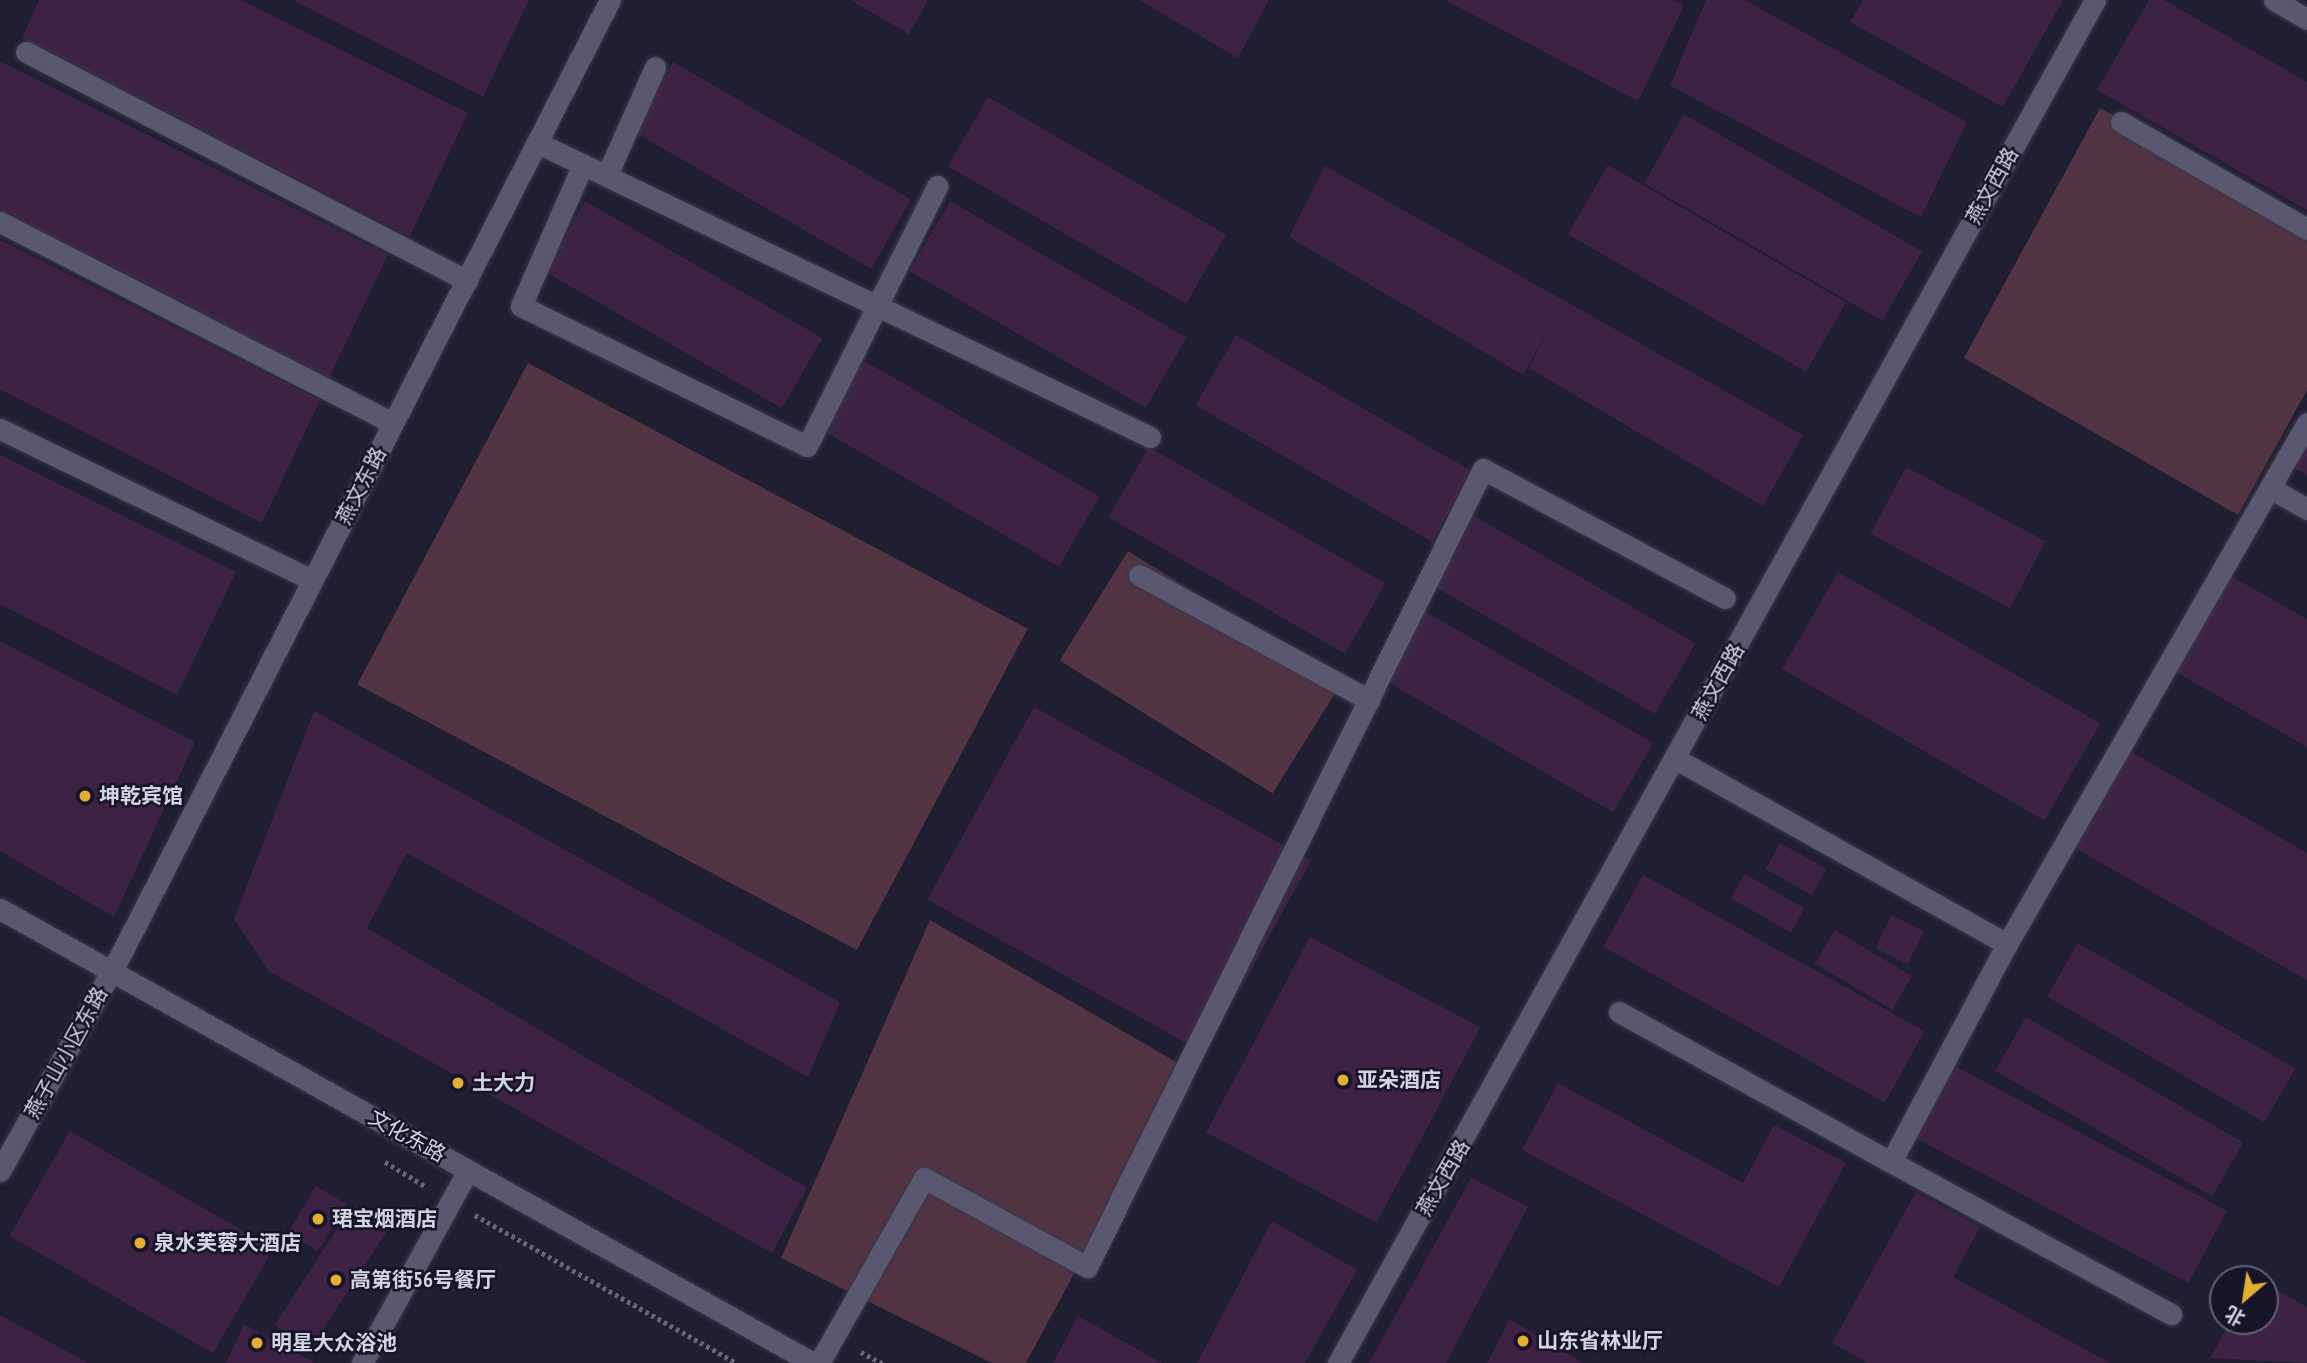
<!DOCTYPE html>
<html>
<head>
<meta charset="utf-8">
<style>
  body { margin:0 }
  #map { position:relative; width:2307px; height:1363px; overflow:hidden; background:#1f1e32; font-family:"PT Sans Narrow","Noto Sans SC",sans-serif }
  div>[style] { position:absolute }
  .green>* { inset:0; background:#533443; transform-origin:0 0 }
  .building>* { inset:0; background:#3e2246; transform-origin:0 0 }
  .path>* { height:4.5px; margin-top:-2.25px; transform-origin:0; background:repeating-linear-gradient(90deg,#686779 0 3.5px,transparent 0 7px) }
  .roads { filter:drop-shadow(0 0 2px #3a3849) drop-shadow(0 0 2px #3a3849) }
  .street>* { height:21px; margin:-10.5px; padding:0 10.5px; transform-origin:10.5px; border-radius:10.5px; background:#595870 }
  .secondary>* { height:21px; margin:-10.5px; padding:0 10.5px; transform-origin:10.5px; border-radius:10.5px; background:#595870 }
  .dots>* { width:19px; height:19px; translate:-50% -50%; box-sizing:border-box; border:4px solid #161428; border-radius:50% }
  span { translate:-50% -50%; white-space:nowrap; text-align:center; line-height:1.15; -webkit-text-stroke:5px #161428; paint-order:stroke }
  .street-label { font-size:21px; color:#d4d3e2 }
  .poi-label { font-size:21px; color:#d4d3e2; font-weight:700 }
  .left { translate:0 -50%; text-align:left }
  .north { position:absolute; left:2209px; top:1265px; width:70px; height:70px; box-sizing:border-box; background:#161428; border:2px solid #626072; border-radius:50%; rotate:209deg; font-size:19px; font-weight:700; line-height:28px; text-align:center; color:#d4d3e2 }
  .north::after { content:''; display:block; margin:auto; width:24px; height:32px; background:#e4ae35; clip-path:polygon(50% 0,100% 100%,50% 72%,0 100%) }
</style>
</head>
<body>
<div id="map">
  <div class="green">
    <div style="clip-path:polygon(2100px 108px,2307px 221px,2307px 390px,2238px 515px,1964px 358px)"></div>
    <div style="left:528px;top:363px;width:566px;height:364px;rotate:28deg"></div>
    <div style="left:1128px;top:551px;width:251px;height:129px;rotate:32deg"></div>
    <div style="clip-path:polygon(930px 920px,1185px 1067px,1026px 1363px,992px 1363px,781px 1258px)"></div>
  </div>
  <div class="building">
    <div style="clip-path:polygon(39px 0,241px 0,468px 113px,410px 236px,22px 38px)"></div>
    <div style="clip-path:polygon(293px 0,529px 0,483px 97px)"></div>
    <div style="clip-path:polygon(850px 0,928px 0,909px 34px)"></div>
    <div style="clip-path:polygon(1139px 0,1269px 0,1238px 58px)"></div>
    <div style="clip-path:polygon(1445px 0,1674px 0,1684px 6px,1638px 101px)"></div>
    <div style="clip-path:polygon(1706px 0,1745px 0,1967px 122px,1921px 217px,1670px 86px)"></div>
    <div style="clip-path:polygon(1863px 0,2063px 0,2003px 107px,1850px 22px)"></div>
    <div style="clip-path:polygon(2149px 0,2164px 0,2307px 82px,2307px 210px,2097px 90px)"></div>
    <div style="clip-path:polygon(0 61px,388px 255px,329px 378px,0 209px)"></div>
    <div style="left:673px;top:62px;width:275px;height:80px;rotate:30deg"></div>
    <div style="left:988px;top:97px;width:275px;height:80px;rotate:30deg"></div>
    <div style="left:1684px;top:114px;width:275px;height:80px;rotate:30deg"></div>
    <div style="left:1608px;top:165px;width:275px;height:80px;rotate:30deg"></div>
    <div style="clip-path:polygon(1325px 166px,1803px 435px,1763px 506px,1529px 368px,1549px 329px,1523px 375px,1289px 237px)"></div>
    <div style="left:585px;top:201px;width:274px;height:81px;rotate:30deg"></div>
    <div style="left:950px;top:201px;width:273px;height:81px;rotate:30deg"></div>
    <div style="clip-path:polygon(0 240px,320px 400px,262px 523px,0 389px)"></div>
    <div style="left:1236px;top:335px;width:273px;height:81px;rotate:30deg"></div>
    <div style="left:863px;top:360px;width:273px;height:81px;rotate:30deg"></div>
    <div style="clip-path:polygon(2307px 437px,2307px 475px,2290px 466px)"></div>
    <div style="left:1149px;top:447px;width:273px;height:81px;rotate:30deg"></div>
    <div style="clip-path:polygon(0 455px,236px 572px,177px 695px,0 604px)"></div>
    <div style="left:1906px;top:467px;width:158px;height:76px;rotate:28deg"></div>
    <div style="left:1459px;top:507px;width:273px;height:81px;rotate:30deg"></div>
    <div style="left:1838px;top:572px;width:303px;height:112px;rotate:30deg"></div>
    <div style="clip-path:polygon(2231px 576px,2307px 619px,2307px 747px,2176px 672px)"></div>
    <div style="left:1416px;top:606px;width:274px;height:80px;rotate:30deg"></div>
    <div style="clip-path:polygon(0 641px,195px 742px,114px 917px,0 851px)"></div>
    <div style="left:1034px;top:707px;width:317px;height:220px;rotate:29deg"></div>
    <div style="clip-path:polygon(314px 711px,840px 1002px,808px 1077px,407px 853px,367px 928px,807px 1188px,772px 1253px,269px 971px,234px 919px)"></div>
    <div style="clip-path:polygon(2123px 747px,2307px 853px,2307px 980px,2068px 844px)"></div>
    <div style="left:1780px;top:843px;width:53px;height:30px;rotate:29deg"></div>
    <div style="left:1745px;top:874px;width:69px;height:28px;rotate:30deg"></div>
    <div style="left:1643px;top:875px;width:322px;height:82px;rotate:29deg"></div>
    <div style="left:1892px;top:915px;width:36px;height:37px;rotate:27deg"></div>
    <div style="left:1835px;top:930px;width:90px;height:39px;rotate:31deg"></div>
    <div style="left:1310px;top:937px;width:193px;height:221px;rotate:28deg"></div>
    <div style="left:2078px;top:943px;width:251px;height:62px;rotate:30deg"></div>
    <div style="left:2026px;top:1017px;width:251px;height:62px;rotate:30deg"></div>
    <div style="left:1940px;top:1058px;width:325px;height:82px;rotate:28deg"></div>
    <div style="clip-path:polygon(1558px 1083px,1743px 1183px,1774px 1125px,1846px 1163px,1779px 1287px,1522px 1150px)"></div>
    <div style="left:70px;top:1131px;width:235px;height:121px;rotate:30deg"></div>
    <div style="clip-path:polygon(1471px 1178px,1528px 1207px,1446px 1363px,1369px 1363px)"></div>
    <div style="left:316px;top:1186px;width:35px;height:55px;rotate:31deg"></div>
    <div style="clip-path:polygon(1916px 1192px,1980px 1227px,1953px 1277px,2110px 1363px,1868px 1363px,1832px 1343px)"></div>
    <div style="left:352px;top:1206px;width:43px;height:142px;rotate:33deg"></div>
    <div style="clip-path:polygon(1272px 1221px,1357px 1270px,1305px 1363px,1197px 1363px)"></div>
    <div style="clip-path:polygon(2265px 1283px,2307px 1307px,2307px 1363px,2210px 1358px,2231px 1321px,2265px 1321px)"></div>
    <div style="clip-path:polygon(0 1315px,88px 1363px,0 1363px)"></div>
    <div style="clip-path:polygon(1078px 1316px,1162px 1363px,1053px 1363px)"></div>
    <div style="clip-path:polygon(1510px 1319px,1583px 1363px,1487px 1363px)"></div>
    <div style="clip-path:polygon(244px 1324px,315px 1363px,226px 1363px)"></div>
  </div>
  <div class="path">
    <div style="left:385px;top:1162px;width:47px;rotate:31deg"></div>
    <div style="left:475px;top:1215px;width:301px;rotate:29.5deg"></div>
    <div style="left:861px;top:1352px;width:24px;rotate:28deg"></div>
  </div>
  <div class="roads">
    <div class="street">
      <div style="left:2274px;top:0;width:38px;rotate:30deg"></div>
      <div style="left:26px;top:52px;width:497px;rotate:27.4deg"></div>
      <div style="left:2121px;top:122px;width:215px;rotate:29.9deg"></div>
      <div style="left:538px;top:143px;width:679px;rotate:25.66deg"></div>
      <div style="left:583px;top:164px;width:155px;rotate:113.6deg"></div>
      <div style="left:521px;top:306px;width:318px;rotate:26.1deg"></div>
      <div style="left:807px;top:446px;width:291px;rotate:-63.4deg"></div>
      <div style="left:607px;top:175px;width:118px;rotate:-66deg"></div>
      <div style="left:0;top:222px;width:441px;rotate:27.1deg"></div>
      <div style="left:0;top:429px;width:347px;rotate:25.8deg"></div>
      <div style="left:2270px;top:488px;width:43px;rotate:29.6deg"></div>
      <div style="left:1139px;top:575px;width:262px;rotate:28.5deg"></div>
      <div style="left:2007px;top:944px;width:601px;rotate:-60.07deg"></div>
      <div style="left:1619px;top:1012px;width:311px;rotate:28.9deg"></div>
      <div style="left:1891px;top:1162px;width:247px;rotate:-62deg"></div>
      <div style="left:2007px;top:944px;width:379px;rotate:-150.8deg"></div>
      <div style="left:1891px;top:1162px;width:319px;rotate:28.5deg"></div>
      <div style="left:0;top:1171px;width:253px;rotate:-60.9deg"></div>
      <div style="left:123px;top:950px;width:1068px;rotate:-62.86deg"></div>
      <div style="left:362px;top:1363px;width:220px;rotate:-61.2deg"></div>
      <div style="left:819px;top:1363px;width:213px;rotate:-60.4deg"></div>
      <div style="left:924px;top:1178px;width:186px;rotate:28.6deg"></div>
      <div style="left:1087px;top:1267px;width:891px;rotate:-63.61deg"></div>
      <div style="left:1483px;top:469px;width:274px;rotate:28.1deg"></div>
      <div style="left:1338px;top:1363px;width:1559px;rotate:-60.95deg"></div>
    </div>
    <div class="secondary">
      <div style="left:0;top:909px;width:931px;rotate:29.18deg"></div>
    </div>
  </div>
  <div class="dots">
    <div style="left:85px;top:796px;background:#e4ae35"></div>
    <div style="left:1343px;top:1080px;background:#e4ae35"></div>
    <div style="left:458px;top:1083px;background:#e4ae35"></div>
    <div style="left:318px;top:1219px;background:#e4ae35"></div>
    <div style="left:140px;top:1243px;background:#e4ae35"></div>
    <div style="left:336px;top:1280px;background:#e4ae35"></div>
    <div style="left:1523px;top:1341px;background:#e4ae35"></div>
    <div style="left:257px;top:1343px;background:#e4ae35"></div>
  </div>
  <div class="street-label">
    <span style="left:1992px;top:186px;rotate:-61deg">燕文西路</span>
    <span style="left:361px;top:486px;rotate:-63deg">燕文东路</span>
    <span style="left:1718px;top:682px;rotate:-61deg">燕文西路</span>
    <span style="left:66px;top:1053px;rotate:-61deg">燕子山小区东路</span>
    <span style="left:407px;top:1136px;rotate:29deg">文化东路</span>
    <span style="left:1443px;top:1178px;rotate:-60deg">燕文西路</span>
  </div>
  <div class="poi-label">
    <span class="left" style="left:99px;top:796px">坤乾宾馆</span>
    <span class="left" style="left:1357px;top:1080px">亚朵酒店</span>
    <span class="left" style="left:472px;top:1083px">土大力</span>
    <span class="left" style="left:332px;top:1219px">珺宝烟酒店</span>
    <span class="left" style="left:154px;top:1243px">泉水芙蓉大酒店</span>
    <span class="left" style="left:350px;top:1280px">高第街56号餐厅</span>
    <span class="left" style="left:1537px;top:1341px">山东省林业厅</span>
    <span class="left" style="left:271px;top:1343px">明星大众浴池</span>
  </div>
  <div class="north">北</div>
</div>
</body>
</html>
